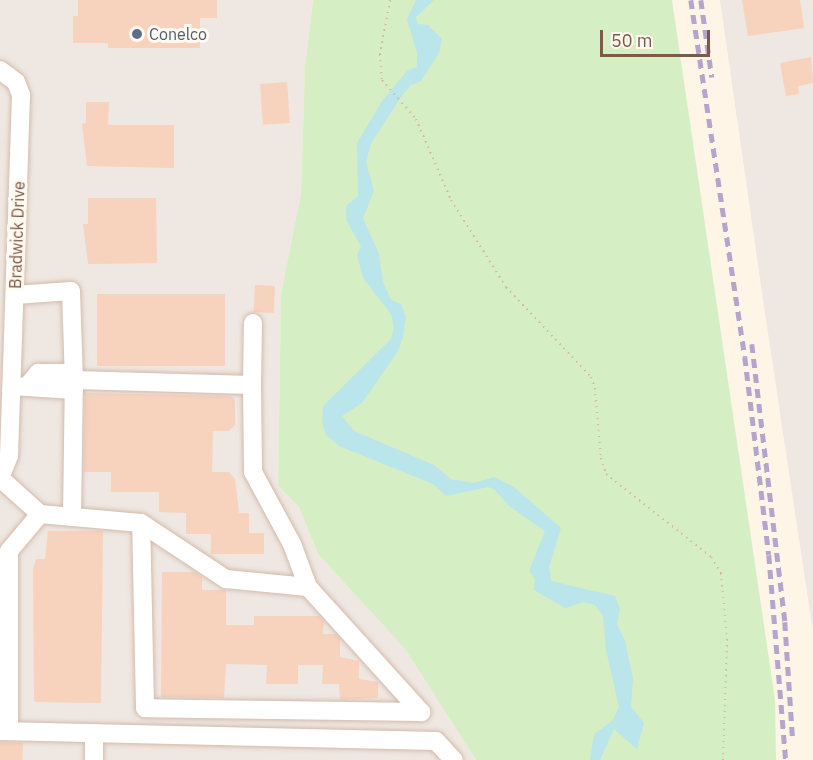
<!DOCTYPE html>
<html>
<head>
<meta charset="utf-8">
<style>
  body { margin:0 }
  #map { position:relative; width:813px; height:760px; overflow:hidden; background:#fef5e7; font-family:"IBM Plex Sans",sans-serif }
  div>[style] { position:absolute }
  .industrial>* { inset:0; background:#efe7e1 }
  .green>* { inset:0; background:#d6eec3 }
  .water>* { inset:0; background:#b9e5eb }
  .building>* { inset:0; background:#f7d2bc; transform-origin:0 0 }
  .path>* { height:2px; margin-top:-1px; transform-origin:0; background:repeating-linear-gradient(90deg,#ddb49e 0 1.5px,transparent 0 6px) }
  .roads { filter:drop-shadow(0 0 2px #d3bbab) drop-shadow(0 0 2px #d3bbab) }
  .minor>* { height:18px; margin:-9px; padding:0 9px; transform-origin:9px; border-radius:9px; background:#fff }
  .rail>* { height:4.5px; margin-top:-2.25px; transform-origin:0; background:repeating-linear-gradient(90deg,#b7a3cb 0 9px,transparent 0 15px) }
  .dots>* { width:16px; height:16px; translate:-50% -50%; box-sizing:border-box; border:3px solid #fff9f0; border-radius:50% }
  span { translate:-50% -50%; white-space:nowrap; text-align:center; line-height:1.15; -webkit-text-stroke:6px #fff9f0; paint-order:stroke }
  .service-label { font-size:16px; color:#4e5e75 }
  .left { translate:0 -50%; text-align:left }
  .street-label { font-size:16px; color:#7c5948 }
  .scale { position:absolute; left:600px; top:30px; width:110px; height:27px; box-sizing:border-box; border:3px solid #7c5948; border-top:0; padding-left:8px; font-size:18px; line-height:21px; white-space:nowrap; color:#7c5948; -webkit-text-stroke:4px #fff9f0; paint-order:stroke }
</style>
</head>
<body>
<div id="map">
  <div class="industrial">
    <div style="clip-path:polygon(0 0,313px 0,305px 67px,301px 193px,281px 294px,278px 486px,299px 507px,318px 554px,405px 649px,476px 760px,0 760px)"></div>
    <div style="clip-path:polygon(720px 0,813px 0,813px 632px,762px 293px)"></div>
  </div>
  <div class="green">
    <div style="clip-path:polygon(313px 0,672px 0,775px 700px,776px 760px,476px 760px,405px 649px,318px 554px,299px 507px,278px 486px,281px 294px,301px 193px,305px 67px)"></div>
  </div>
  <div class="water">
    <div style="clip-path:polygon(416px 0,434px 0,416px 17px,418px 24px,428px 25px,442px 39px,439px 53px,421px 81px,411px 85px,403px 94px,371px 143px,366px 162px,374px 191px,363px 218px,379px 254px,383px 282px,391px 300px,401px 304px,406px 317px,403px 336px,398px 351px,362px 403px,342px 416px,354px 431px,434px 465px,451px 479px,474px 483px,494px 477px,514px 487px,561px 528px,549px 567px,551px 581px,615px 596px,620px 609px,617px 624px,625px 641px,633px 679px,631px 707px,644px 723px,637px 749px,614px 729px,600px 760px,590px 760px,594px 734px,612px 721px,619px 707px,606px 650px,603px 616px,595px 605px,584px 602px,565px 608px,534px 590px,535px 579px,529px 571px,545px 531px,509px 506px,495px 490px,488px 487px,446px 496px,433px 484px,339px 446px,326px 435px,322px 422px,323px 406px,391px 339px,394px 328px,391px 314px,363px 278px,357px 255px,361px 246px,346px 220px,346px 206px,358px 196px,357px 143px,382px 101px,408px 70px,417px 67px,417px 53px,407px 19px)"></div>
  </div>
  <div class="building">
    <div style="clip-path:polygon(78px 0,217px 0,217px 18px,200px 18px,200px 48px,108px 48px,108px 43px,73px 43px,73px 16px,78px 16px)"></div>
    <div style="clip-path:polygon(742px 0,800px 0,804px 28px,748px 36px)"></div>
    <div style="clip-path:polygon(811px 57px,813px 83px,798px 86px,799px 94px,786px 96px,780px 63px)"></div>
    <div style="left:287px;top:82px;width:41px;height:27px;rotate:86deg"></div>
    <div style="clip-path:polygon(86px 102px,109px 102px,108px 125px,174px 125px,174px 168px,87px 166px,82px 124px,86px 123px)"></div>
    <div style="clip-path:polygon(88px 198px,156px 198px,157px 263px,88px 264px,83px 224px,88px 224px)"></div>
    <div style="left:255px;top:285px;width:20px;height:27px;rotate:3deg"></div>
    <div style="left:97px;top:294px;width:128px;height:72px"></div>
    <div style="clip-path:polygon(85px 393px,231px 396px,235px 400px,235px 425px,229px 431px,213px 431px,212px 472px,229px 472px,235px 479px,239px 513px,249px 513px,249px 533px,264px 533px,264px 554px,211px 554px,211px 534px,186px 534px,186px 513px,159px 512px,159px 492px,111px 492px,111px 472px,84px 472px)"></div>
    <div style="clip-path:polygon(48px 531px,103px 531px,101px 703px,34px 702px,33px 570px,36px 559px,45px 559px)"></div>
    <div style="clip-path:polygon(162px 572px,195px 572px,202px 577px,202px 590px,226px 590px,226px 625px,254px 625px,254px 616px,319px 616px,324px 621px,323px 634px,336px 634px,340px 639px,340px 657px,359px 661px,359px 679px,378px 682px,378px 698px,340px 700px,339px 684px,322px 684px,323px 665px,298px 665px,298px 684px,266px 684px,267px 665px,226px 664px,224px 698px,161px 697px)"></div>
    <div style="left:0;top:742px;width:23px;height:18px;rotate:2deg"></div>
  </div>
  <div class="path">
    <div style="left:390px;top:0;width:55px;rotate:100.5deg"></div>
    <div style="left:380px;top:54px;width:26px;rotate:86deg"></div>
    <div style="left:382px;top:80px;width:52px;rotate:48.9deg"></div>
    <div style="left:416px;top:119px;width:88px;rotate:66.6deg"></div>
    <div style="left:451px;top:200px;width:103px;rotate:57.7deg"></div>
    <div style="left:506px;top:287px;width:124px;rotate:46.6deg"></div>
    <div style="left:591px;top:377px;width:12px;rotate:70deg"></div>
    <div style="left:595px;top:388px;width:70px;rotate:85.1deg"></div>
    <div style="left:601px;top:458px;width:17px;rotate:73deg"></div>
    <div style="left:606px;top:474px;width:134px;rotate:38.3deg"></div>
    <div style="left:711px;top:557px;width:19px;rotate:58deg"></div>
    <div style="left:721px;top:573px;width:66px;rotate:84.8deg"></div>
    <div style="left:727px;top:639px;width:121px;rotate:91.9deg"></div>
  </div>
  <div class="roads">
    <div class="minor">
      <div style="left:0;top:70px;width:20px;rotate:37deg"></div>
      <div style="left:16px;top:82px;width:14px;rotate:69deg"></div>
      <div style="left:21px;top:95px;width:361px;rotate:91.9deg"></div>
      <div style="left:9px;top:456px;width:24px;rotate:112deg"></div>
      <div style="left:15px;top:295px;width:56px;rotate:-4.1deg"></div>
      <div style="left:71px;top:291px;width:89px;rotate:88.1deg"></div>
      <div style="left:28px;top:385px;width:16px;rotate:-50deg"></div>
      <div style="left:38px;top:373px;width:36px"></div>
      <div style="left:252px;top:385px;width:62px;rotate:-89.1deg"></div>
      <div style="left:12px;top:386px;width:62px;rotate:3.7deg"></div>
      <div style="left:0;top:478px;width:54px;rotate:42deg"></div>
      <div style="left:40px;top:514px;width:101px;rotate:5.1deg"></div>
      <div style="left:141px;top:523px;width:102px;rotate:33.4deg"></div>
      <div style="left:226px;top:579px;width:82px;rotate:5.6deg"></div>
      <div style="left:308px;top:587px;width:169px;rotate:47.9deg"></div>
      <div style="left:421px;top:712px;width:276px;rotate:-179.2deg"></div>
      <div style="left:145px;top:708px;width:185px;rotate:-91.2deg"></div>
      <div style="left:72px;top:517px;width:137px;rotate:-89.2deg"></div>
      <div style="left:74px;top:380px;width:178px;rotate:1.6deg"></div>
      <div style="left:252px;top:385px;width:87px;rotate:89.3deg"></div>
      <div style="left:253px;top:472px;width:82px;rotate:61.6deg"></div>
      <div style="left:292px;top:544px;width:46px;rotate:69.6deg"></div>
      <div style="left:0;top:731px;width:436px;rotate:1.3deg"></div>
      <div style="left:436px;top:741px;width:26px;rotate:47deg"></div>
      <div style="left:9px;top:731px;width:180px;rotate:-90deg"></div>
      <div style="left:9px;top:551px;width:48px;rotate:-50deg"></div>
      <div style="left:94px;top:760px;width:27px;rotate:-90deg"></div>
    </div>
  </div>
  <div class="rail">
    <div style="left:691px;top:0;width:361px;rotate:81.4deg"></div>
    <div style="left:745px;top:357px;width:199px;rotate:83.1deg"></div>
    <div style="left:769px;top:555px;width:206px;rotate:85.3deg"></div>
    <div style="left:701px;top:0;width:78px;rotate:81.9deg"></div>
    <div style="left:752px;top:344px;width:280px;rotate:83.2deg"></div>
    <div style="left:785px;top:622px;width:119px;rotate:86.2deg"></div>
  </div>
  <div class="dots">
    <div style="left:137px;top:34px;background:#5c6f8a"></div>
  </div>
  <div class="service-label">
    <span class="left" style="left:149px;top:34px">Conelco</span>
  </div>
  <div class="street-label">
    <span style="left:17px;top:235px;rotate:-88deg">Bradwick Drive</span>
  </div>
  <div class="scale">50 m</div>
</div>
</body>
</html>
